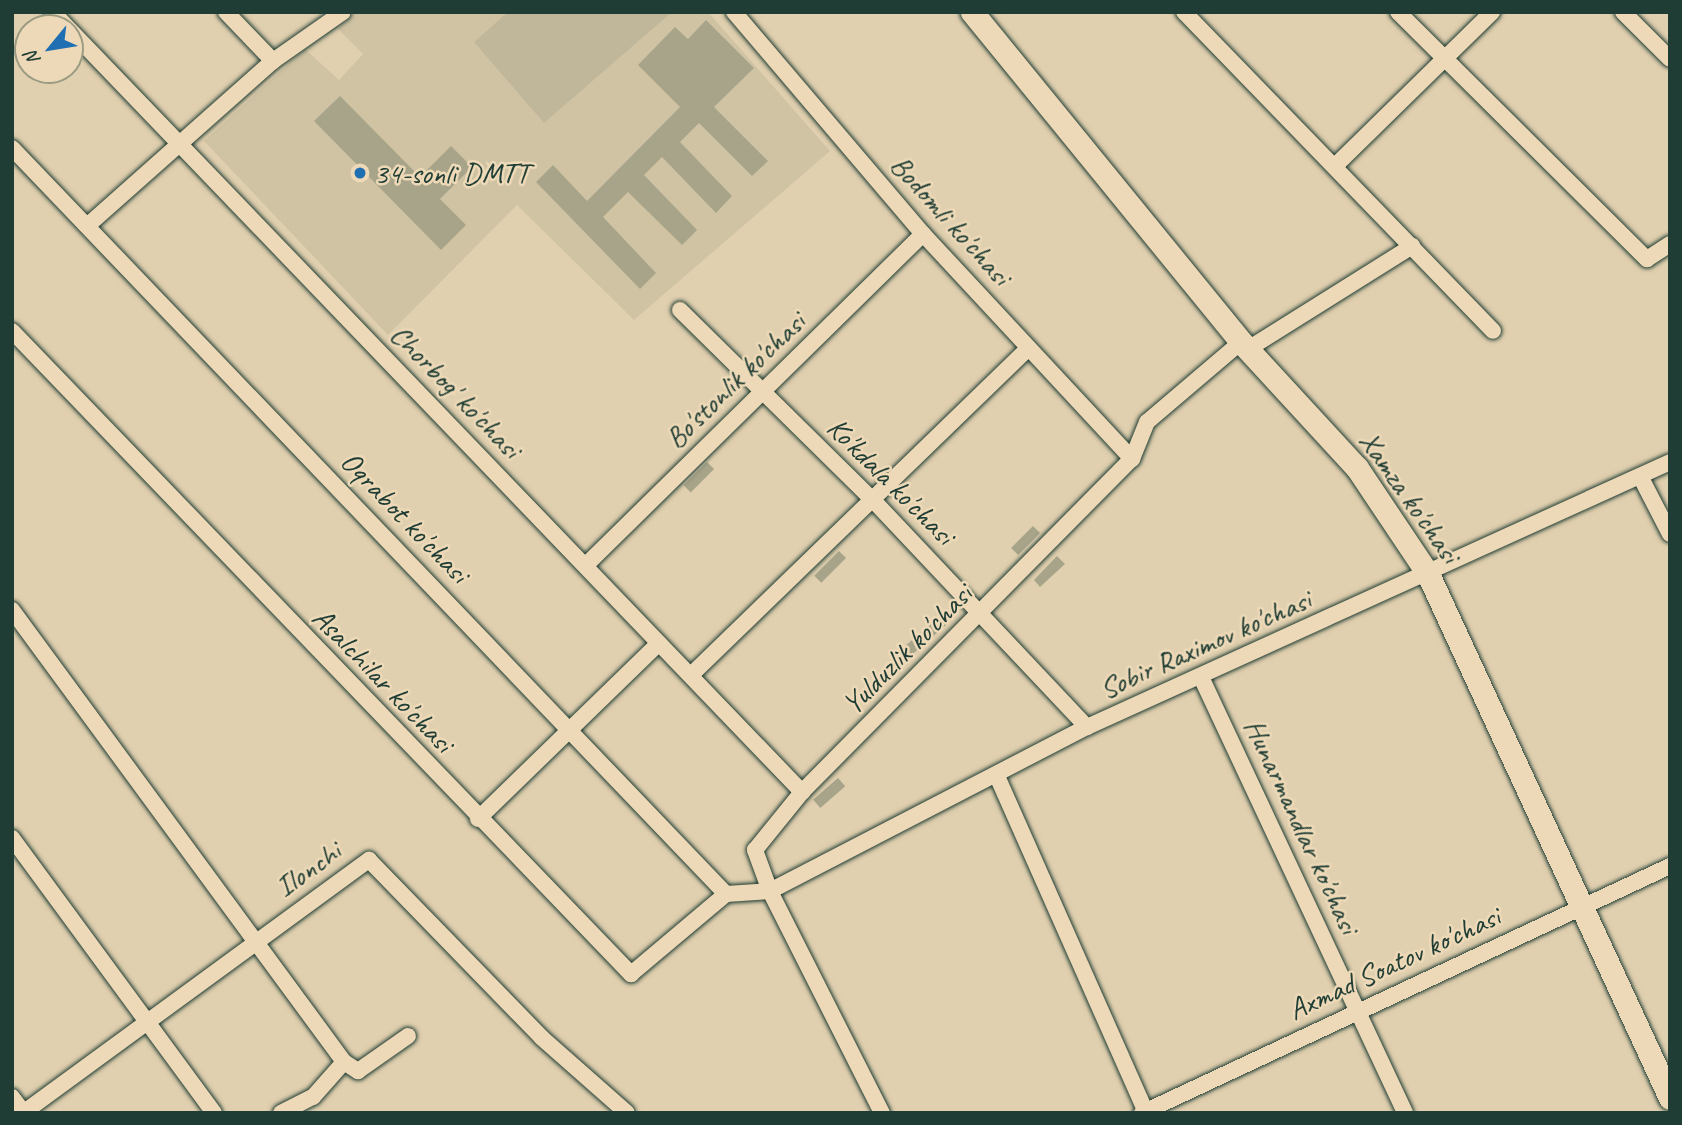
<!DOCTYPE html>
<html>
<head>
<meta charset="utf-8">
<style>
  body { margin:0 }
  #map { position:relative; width:1682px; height:1125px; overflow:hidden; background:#e1d0af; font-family:Caveat,sans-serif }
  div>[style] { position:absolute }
  .built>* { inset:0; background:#d0c3a4 }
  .green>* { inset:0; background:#c0b79b }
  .building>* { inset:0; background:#a7a48a; transform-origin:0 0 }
  .roads { filter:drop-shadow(0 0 2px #1f3d34) drop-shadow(0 0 2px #1f3d34) }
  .street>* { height:16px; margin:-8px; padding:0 8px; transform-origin:8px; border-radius:8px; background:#edd9b7 }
  .secondary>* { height:23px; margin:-11.5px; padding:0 11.5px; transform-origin:11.5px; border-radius:11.5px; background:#edd9b7 }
  .dots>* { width:19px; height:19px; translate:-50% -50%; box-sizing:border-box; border:4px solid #edd9b7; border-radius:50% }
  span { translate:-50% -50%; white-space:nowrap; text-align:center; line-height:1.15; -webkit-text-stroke:5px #edd9b7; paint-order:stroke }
  .poi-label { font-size:30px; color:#1f3d34 }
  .left { translate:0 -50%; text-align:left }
  .street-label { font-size:30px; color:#1f3d34 }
  .frame { position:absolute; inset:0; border:14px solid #1f3d34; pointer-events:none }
  .north { position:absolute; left:14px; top:14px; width:70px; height:70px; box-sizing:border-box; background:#edd9b7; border:2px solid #9b9b83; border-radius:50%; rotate:240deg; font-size:19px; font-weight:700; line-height:28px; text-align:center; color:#1f3d34 }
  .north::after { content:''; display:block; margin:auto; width:24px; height:32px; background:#1f6fb2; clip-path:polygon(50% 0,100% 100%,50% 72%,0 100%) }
</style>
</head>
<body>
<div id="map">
  <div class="built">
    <div style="clip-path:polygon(356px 12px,708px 12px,830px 151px,634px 320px,517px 205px,388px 335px,204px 141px,305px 49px,339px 80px,363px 54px,338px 29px)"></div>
  </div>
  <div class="green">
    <div style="clip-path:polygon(508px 12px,672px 12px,544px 123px,474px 42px)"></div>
  </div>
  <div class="building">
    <div style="clip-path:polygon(706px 20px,754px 68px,714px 107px,768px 161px,752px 176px,699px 123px,680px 142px,732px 196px,716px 213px,662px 157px,644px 175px,697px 230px,682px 245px,628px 192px,603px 217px,656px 273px,640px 289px,536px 182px,553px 165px,587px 201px,680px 107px,638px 65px,675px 27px,688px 39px)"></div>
    <div style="clip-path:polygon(340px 96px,420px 177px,451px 146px,472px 167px,440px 199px,466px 225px,441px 250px,314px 121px)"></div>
    <div style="left:707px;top:462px;width:10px;height:33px;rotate:45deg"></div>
    <div style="left:1033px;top:526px;width:10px;height:31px;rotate:45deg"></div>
    <div style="left:839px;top:551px;width:10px;height:35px;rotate:45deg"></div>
    <div style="clip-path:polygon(1057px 556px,1065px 564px,1040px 587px,1034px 580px)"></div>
    <div style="left:942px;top:614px;width:11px;height:56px;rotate:49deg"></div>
    <div style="left:838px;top:778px;width:11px;height:33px;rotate:49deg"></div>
  </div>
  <div class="roads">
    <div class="street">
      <div style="left:53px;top:12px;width:22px;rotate:47deg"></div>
      <div style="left:226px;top:12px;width:68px;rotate:46.2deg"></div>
      <div style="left:734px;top:12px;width:292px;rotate:49.6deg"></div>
      <div style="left:923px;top:234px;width:307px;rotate:47.1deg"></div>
      <div style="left:1184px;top:12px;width:444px;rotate:45.9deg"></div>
      <div style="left:1398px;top:12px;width:351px;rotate:44.8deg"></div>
      <div style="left:1647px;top:259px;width:27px;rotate:-33deg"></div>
      <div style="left:1623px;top:12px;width:66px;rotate:45deg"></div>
      <div style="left:70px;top:30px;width:1057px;rotate:46.15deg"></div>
      <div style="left:12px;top:148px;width:1033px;rotate:46.26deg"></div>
      <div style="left:726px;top:894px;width:44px;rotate:-3.9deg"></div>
      <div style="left:770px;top:891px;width:357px;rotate:-27.4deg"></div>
      <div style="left:1087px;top:727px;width:640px;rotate:-24.44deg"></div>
      <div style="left:1335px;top:166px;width:220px;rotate:-44.4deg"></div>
      <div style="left:87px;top:226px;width:249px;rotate:-41.6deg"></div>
      <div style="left:273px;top:61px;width:85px;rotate:-35deg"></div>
      <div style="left:680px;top:310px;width:271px;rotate:44.6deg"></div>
      <div style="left:873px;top:500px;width:312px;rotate:46.7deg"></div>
      <div style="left:12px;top:331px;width:893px;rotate:46.09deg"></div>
      <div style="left:631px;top:974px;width:124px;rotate:-40.1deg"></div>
      <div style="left:1248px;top:349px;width:194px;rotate:-32.1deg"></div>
      <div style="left:1640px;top:476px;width:65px;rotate:62.7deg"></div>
      <div style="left:586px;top:565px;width:472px;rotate:-44.5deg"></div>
      <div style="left:12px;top:610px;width:561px;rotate:53.7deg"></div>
      <div style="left:344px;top:1062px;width:17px;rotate:33deg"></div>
      <div style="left:358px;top:1071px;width:61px;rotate:-35deg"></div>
      <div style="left:691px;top:675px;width:470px;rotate:-44.1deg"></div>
      <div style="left:1201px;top:677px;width:481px;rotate:64.9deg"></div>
      <div style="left:997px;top:776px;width:368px;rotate:66.1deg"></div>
      <div style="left:478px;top:819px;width:252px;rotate:-44.2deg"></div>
      <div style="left:12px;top:838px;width:341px;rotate:53.7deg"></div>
      <div style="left:12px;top:1097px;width:20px;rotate:53deg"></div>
      <div style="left:23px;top:1113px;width:429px;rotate:-36.2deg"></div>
      <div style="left:369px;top:860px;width:248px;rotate:45.8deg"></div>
      <div style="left:542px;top:1038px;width:113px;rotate:41.4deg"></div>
      <div style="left:281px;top:1113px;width:36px;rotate:-27deg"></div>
      <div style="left:313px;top:1097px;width:47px;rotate:-48.5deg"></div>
      <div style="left:882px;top:1113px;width:249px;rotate:-116.8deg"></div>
      <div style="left:770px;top:891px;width:44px;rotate:-110.1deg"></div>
      <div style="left:755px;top:850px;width:75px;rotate:-51deg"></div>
      <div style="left:802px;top:792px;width:469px;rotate:-45.3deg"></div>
      <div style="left:1132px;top:459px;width:40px;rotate:-68deg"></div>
      <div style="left:1147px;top:422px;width:123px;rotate:-40.4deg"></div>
      <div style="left:1142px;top:1113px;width:583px;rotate:-25.07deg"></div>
    </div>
    <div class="secondary">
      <div style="left:972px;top:12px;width:426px;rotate:50.8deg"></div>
      <div style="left:1241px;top:342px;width:171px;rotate:47.4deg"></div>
      <div style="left:1357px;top:468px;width:128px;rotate:56.2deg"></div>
      <div style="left:1428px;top:574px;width:577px;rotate:65.21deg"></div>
    </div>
  </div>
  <div class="dots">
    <div style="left:360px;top:173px;background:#1f6fb2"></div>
  </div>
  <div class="poi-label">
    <span class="left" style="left:374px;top:173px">34-sonli DMTT</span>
  </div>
  <div class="street-label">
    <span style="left:951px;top:220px;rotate:48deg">Bodomli ko'chasi</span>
    <span style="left:735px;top:380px;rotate:-44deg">Bo'stonlik ko'chasi</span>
    <span style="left:456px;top:391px;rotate:46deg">Chorbog' ko'chasi</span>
    <span style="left:891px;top:481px;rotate:45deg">Ko'kdala ko'chasi</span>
    <span style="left:1410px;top:497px;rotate:55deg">Xamza ko'chasi</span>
    <span style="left:405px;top:517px;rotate:46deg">Oqrabot ko'chasi</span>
    <span style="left:1205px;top:644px;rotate:-24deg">Sobir Raximov ko'chasi</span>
    <span style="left:907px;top:649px;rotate:-45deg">Yulduzlik ko'chasi</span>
    <span style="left:383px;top:680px;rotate:46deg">Asalchilar ko'chasi</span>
    <span style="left:1302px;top:826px;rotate:65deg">Hunarmandlar ko'chasi</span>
    <span style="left:308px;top:869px;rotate:-36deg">Ilonchi</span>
    <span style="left:1394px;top:963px;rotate:-25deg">Axmad Soatov ko'chasi</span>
  </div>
  <div class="frame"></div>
  <div class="north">N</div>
</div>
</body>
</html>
